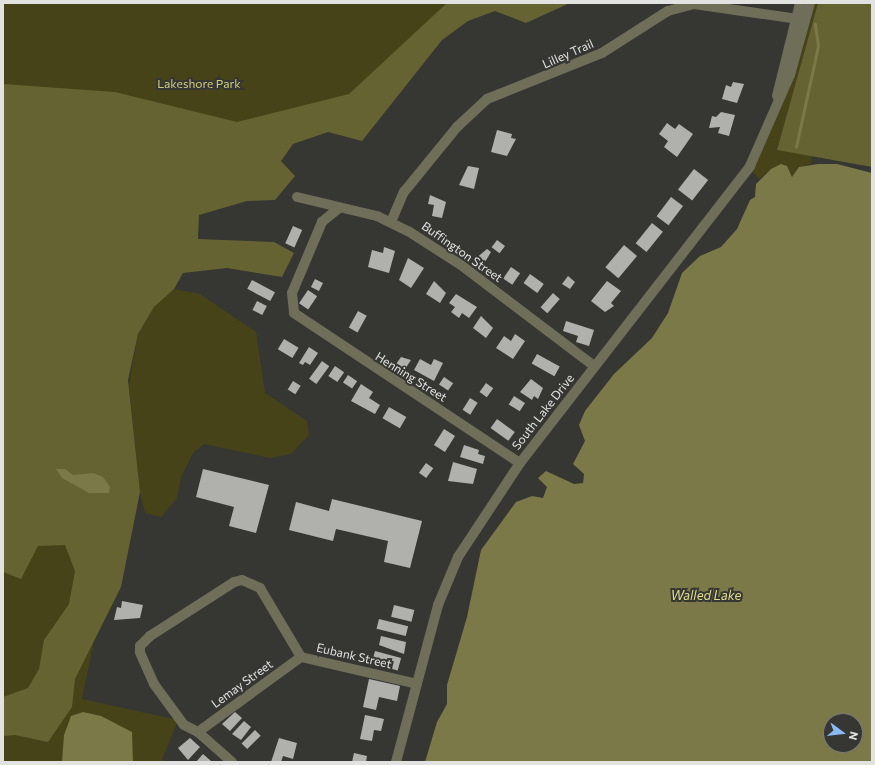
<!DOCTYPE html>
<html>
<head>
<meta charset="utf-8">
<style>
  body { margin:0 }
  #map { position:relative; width:875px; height:765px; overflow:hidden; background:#363633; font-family:Commissioner,sans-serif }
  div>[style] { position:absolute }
  .green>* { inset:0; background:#464318 }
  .forest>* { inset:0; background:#666332 }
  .water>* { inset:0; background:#7b7947 }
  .stream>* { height:2.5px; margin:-1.25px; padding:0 1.25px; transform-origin:1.25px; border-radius:1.25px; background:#7b7947 }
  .building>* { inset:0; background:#b0b0ad; transform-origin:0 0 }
  .street>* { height:10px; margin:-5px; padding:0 5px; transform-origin:5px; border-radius:5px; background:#6e6e59 }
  span { translate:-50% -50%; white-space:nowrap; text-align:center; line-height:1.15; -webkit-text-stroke:4px #363633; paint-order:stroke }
  .street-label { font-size:12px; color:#e2e2e1 }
  .park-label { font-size:12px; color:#cfcb7d }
  .water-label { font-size:13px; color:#e0dc8d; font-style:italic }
  .frame { position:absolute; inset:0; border:4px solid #e2e2e1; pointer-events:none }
  .north { position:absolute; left:823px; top:713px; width:40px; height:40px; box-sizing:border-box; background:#363633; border:1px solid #7b7b79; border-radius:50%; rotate:105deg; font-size:11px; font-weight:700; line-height:16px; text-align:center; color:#e2e2e1 }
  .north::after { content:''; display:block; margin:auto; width:14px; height:18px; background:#89bafc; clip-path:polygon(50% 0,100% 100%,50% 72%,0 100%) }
</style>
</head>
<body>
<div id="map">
  <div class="green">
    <div style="clip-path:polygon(3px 3px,488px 3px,348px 101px,285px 125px,3px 147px)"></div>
    <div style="clip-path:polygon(812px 3px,818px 3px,777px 150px,812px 155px,811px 164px,799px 167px,792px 177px,771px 169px,759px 179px,753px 172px,792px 78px)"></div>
    <div style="clip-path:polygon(174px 289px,200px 294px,256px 332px,265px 393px,307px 421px,309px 435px,291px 454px,270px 458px,204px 444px,193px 453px,181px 477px,177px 498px,161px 517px,145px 513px,140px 492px,129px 385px,138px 334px,154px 307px)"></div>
    <div style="clip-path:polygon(3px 507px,116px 534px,82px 699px,178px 720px,161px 762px,3px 762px)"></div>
  </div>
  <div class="forest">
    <div style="clip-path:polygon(447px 3px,570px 3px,526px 23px,495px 11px,468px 21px,442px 40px,362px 141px,328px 132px,293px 144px,281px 161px,295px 176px,275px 200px,247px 201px,199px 215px,198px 239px,274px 242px,294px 253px,282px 277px,227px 268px,183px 273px,174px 289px,154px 307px,138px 334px,128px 380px,140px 492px,121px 587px,75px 679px,72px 707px,48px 742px,15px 735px,3px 736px,3px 697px,28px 688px,39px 669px,44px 640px,69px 604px,75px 571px,65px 545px,38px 546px,21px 579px,3px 572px,3px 84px,115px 92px,237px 122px,349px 94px)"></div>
    <div style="clip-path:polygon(818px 3px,872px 3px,872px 167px,777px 150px)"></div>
  </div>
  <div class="water">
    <div style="clip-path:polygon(evenodd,781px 164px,787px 166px,792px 177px,799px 167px,818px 164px,837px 164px,872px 173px,872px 762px,425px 762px,437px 722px,447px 704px,447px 685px,467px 617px,481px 550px,516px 502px,532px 496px,543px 498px,547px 487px,538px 478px,546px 471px,574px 484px,583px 483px,584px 474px,573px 464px,585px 441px,579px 425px,585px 411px,614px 374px,652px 338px,668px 313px,682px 273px,700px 256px,721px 247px,737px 229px,750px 200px,755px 197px,756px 184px,771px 169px,781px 164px,831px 721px,855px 721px,855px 745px,831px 745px,831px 721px)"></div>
    <div style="clip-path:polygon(56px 469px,65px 469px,73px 475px,93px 473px,103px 477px,110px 487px,109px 493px,89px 493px,62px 478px)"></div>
    <div style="clip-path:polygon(83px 712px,101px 716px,132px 732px,133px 762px,62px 762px,64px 735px,71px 716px)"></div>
  </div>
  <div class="stream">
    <div style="left:796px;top:147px;width:103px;rotate:-77.7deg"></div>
    <div style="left:818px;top:46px;width:22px;rotate:-98deg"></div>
  </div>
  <div class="building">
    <div style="clip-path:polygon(733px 82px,744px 84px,737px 103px,722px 99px,726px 85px,731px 87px)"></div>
    <div style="clip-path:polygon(721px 112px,735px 115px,729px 136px,718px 133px,720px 127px,709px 128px,712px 116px,716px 117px)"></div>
    <div style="clip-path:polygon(667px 123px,675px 129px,679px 124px,693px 134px,677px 157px,664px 147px,668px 141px,659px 134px)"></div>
    <div style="clip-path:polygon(497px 130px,512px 134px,511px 138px,516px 139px,507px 156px,491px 152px)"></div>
    <div style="clip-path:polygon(468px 166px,479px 168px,474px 189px,459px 185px)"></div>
    <div style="left:694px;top:169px;width:18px;height:26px;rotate:38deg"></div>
    <div style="clip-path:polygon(430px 195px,446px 202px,442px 218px,432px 216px,434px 205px,428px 204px)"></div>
    <div style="left:671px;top:197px;width:15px;height:24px;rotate:37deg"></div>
    <div style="left:652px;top:223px;width:14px;height:26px;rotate:39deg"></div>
    <div style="left:293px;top:226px;width:10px;height:19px;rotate:24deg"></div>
    <div style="left:497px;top:240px;width:10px;height:9px;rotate:37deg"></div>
    <div style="left:624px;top:245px;width:17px;height:29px;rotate:40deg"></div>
    <div style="clip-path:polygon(384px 247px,395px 251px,389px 273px,368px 267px,372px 250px,383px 253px)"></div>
    <div style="clip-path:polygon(487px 249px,491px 252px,482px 267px,475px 259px)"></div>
    <div style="clip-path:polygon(408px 258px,424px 268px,411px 288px,399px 280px)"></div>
    <div style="left:511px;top:267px;width:11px;height:14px;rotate:34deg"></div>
    <div style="left:530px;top:274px;width:17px;height:11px;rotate:36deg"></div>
    <div style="clip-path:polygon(568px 276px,575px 282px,570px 289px,562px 284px)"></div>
    <div style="left:315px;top:279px;width:9px;height:9px;rotate:27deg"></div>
    <div style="left:252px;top:280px;width:26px;height:10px;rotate:28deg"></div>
    <div style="clip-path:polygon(434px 281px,446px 293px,440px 303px,426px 294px)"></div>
    <div style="clip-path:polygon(607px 281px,621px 291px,611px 303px,614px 306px,605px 312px,591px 301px)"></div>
    <div style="left:308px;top:290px;width:11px;height:16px;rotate:34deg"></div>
    <div style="left:553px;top:293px;width:9px;height:19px;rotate:41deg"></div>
    <div style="clip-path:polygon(456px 294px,477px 307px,469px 318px,462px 313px,459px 318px,451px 312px,455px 307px,449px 303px)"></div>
    <div style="left:257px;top:301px;width:11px;height:10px;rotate:27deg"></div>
    <div style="left:358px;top:311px;width:10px;height:19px;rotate:29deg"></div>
    <div style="clip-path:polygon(481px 316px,493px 328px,486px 338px,473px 328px)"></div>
    <div style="clip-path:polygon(566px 321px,594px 330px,589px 346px,576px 342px,578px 336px,563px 331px)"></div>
    <div style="clip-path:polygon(515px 334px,525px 341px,513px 359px,496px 348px,504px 336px,511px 341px)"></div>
    <div style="left:284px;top:339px;width:17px;height:12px;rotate:31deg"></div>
    <div style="clip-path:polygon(309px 347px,318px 353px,310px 365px,305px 362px,303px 365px,299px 363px)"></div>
    <div style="left:537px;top:354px;width:26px;height:11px;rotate:29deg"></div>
    <div style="clip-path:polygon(401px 357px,411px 360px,405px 369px,401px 367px,399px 370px,394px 367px)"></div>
    <div style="clip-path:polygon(420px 359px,431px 365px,434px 359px,443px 363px,434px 381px,414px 370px)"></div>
    <div style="left:322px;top:361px;width:9px;height:22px;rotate:36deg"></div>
    <div style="left:335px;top:366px;width:11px;height:12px;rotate:34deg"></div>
    <div style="left:348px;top:375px;width:11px;height:9px;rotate:34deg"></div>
    <div style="left:444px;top:377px;width:11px;height:9px;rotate:34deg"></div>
    <div style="clip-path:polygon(531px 379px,543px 388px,538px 399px,534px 396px,532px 400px,520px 392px)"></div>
    <div style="left:293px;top:381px;width:9px;height:10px;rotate:32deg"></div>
    <div style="left:486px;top:383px;width:9px;height:11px;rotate:36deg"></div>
    <div style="clip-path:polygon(361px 384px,373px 392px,369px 398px,380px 405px,375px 414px,351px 401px)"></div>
    <div style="left:514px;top:396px;width:13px;height:10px;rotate:32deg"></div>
    <div style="left:470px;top:398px;width:9px;height:14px;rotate:32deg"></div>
    <div style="left:389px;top:407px;width:20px;height:13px;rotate:30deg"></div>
    <div style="left:497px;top:419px;width:22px;height:11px;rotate:36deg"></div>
    <div style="left:444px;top:429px;width:13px;height:19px;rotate:32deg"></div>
    <div style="clip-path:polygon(464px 445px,479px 450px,478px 454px,485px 456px,483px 464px,460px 457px)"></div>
    <div style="clip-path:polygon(453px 462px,477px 469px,473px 484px,448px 481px)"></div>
    <div style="left:426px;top:463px;width:9px;height:12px;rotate:36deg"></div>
    <div style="clip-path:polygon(203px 469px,269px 485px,256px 533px,229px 526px,234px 507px,196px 497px)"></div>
    <div style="clip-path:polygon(332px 499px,422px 521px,410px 568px,384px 562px,388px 541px,336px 529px,333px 541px,289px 530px,296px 502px,329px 511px)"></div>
    <div style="clip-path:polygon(122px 601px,143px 605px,140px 618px,114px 620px,117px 607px,121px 608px)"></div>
    <div style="left:394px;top:605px;width:21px;height:12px;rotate:14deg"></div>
    <div style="left:379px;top:619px;width:30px;height:10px;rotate:14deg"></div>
    <div style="clip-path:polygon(381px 636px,406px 642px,404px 654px,379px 645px)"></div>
    <div style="left:375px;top:651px;width:27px;height:13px;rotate:15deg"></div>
    <div style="clip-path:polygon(369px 679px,400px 686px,397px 701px,379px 697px,376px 710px,363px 707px)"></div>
    <div style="clip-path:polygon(235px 712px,242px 718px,230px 731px,222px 724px)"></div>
    <div style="clip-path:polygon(365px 715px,384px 719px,381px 731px,374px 730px,372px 741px,360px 739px)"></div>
    <div style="clip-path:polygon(244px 721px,251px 727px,241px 740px,232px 734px)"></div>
    <div style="left:255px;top:730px;width:8px;height:19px;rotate:45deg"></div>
    <div style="clip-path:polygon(190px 738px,200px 747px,188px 760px,178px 748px)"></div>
    <div style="clip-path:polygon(279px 738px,297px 743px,293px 759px,283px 756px,281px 762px,271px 762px)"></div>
    <div style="clip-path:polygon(354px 753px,367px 756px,366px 762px,352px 762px)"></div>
    <div style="clip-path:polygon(203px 754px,211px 761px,196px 762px)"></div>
  </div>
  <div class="street">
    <div style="left:777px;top:96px;width:96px;rotate:-76.1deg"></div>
    <div style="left:297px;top:197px;width:82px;rotate:13.4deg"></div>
    <div style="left:377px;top:216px;width:34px;rotate:26deg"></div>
    <div style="left:408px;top:231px;width:63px;rotate:32.7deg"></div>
    <div style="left:461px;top:265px;width:167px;rotate:37.2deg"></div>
    <div style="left:339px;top:208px;width:22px;rotate:141deg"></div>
    <div style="left:322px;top:222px;width:77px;rotate:112.9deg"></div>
    <div style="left:292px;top:293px;width:20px;rotate:84deg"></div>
    <div style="left:294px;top:313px;width:271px;rotate:33.6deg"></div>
    <div style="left:391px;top:222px;width:33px;rotate:-67deg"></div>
    <div style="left:404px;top:192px;width:84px;rotate:-50.8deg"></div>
    <div style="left:457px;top:127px;width:41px;rotate:-43deg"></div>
    <div style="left:487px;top:99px;width:124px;rotate:-21.8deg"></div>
    <div style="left:602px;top:53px;width:78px;rotate:-32.5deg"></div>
    <div style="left:668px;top:11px;width:27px;rotate:-15deg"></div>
    <div style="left:694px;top:4px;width:112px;rotate:8.2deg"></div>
    <div style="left:198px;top:732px;width:127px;rotate:-36.1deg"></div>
    <div style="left:232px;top:762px;width:45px;rotate:-138.6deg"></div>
    <div style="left:198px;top:732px;width:16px;rotate:-153deg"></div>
    <div style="left:184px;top:725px;width:51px;rotate:-126.2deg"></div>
    <div style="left:154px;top:684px;width:35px;rotate:-114deg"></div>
    <div style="left:140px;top:652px;width:6px;rotate:-90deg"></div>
    <div style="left:140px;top:646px;width:14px;rotate:-45deg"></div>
    <div style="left:150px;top:636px;width:100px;rotate:-32.7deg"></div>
    <div style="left:234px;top:582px;width:8px;rotate:-14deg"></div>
    <div style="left:242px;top:580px;width:20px;rotate:24deg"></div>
    <div style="left:260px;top:588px;width:80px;rotate:59.3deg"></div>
    <div style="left:301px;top:657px;width:119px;rotate:13.1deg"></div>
    <div style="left:396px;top:762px;width:163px;rotate:-75deg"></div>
    <div style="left:438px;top:605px;width:52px;rotate:-67.4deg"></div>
    <div style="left:458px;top:557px;width:113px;rotate:-56.6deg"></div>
    <div style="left:520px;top:463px;width:376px;rotate:-52.2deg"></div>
    <div style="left:750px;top:166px;width:99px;rotate:-66.3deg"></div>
    <div style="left:790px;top:75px;width:75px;rotate:-74.5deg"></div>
  </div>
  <div class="street-label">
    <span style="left:568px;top:54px;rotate:-24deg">Lilley Trail</span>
    <span style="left:462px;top:252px;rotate:35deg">Buffington Street</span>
    <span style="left:411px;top:377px;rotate:32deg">Henning Street</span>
    <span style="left:543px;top:412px;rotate:-52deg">South Lake Drive</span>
    <span style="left:354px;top:656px;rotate:13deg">Eubank Street</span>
    <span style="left:242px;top:684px;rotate:-36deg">Lemay Street</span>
  </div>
  <div class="park-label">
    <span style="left:199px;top:84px">Lakeshore Park</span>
  </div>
  <div class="water-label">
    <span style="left:706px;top:595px">Walled Lake</span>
  </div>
  <div class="frame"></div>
  <div class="north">N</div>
</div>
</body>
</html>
